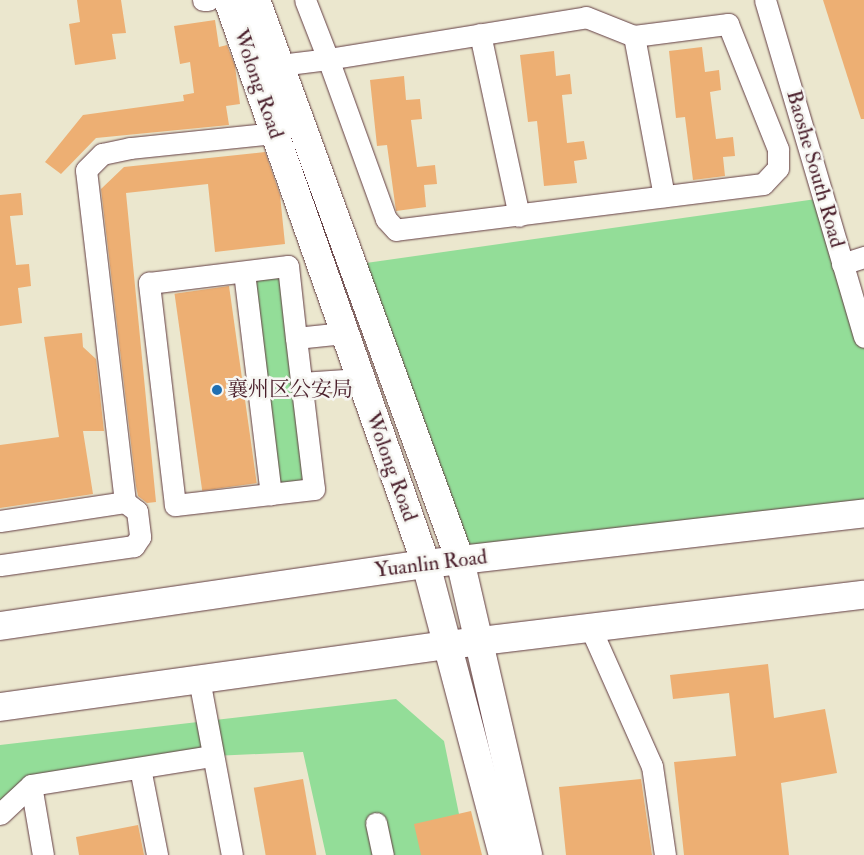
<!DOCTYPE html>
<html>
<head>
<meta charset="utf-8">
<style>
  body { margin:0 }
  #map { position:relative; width:864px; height:855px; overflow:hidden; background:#ebe7ce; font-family:"IM FELL Double Pica","Noto Serif SC",serif }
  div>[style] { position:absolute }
  .green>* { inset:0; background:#93dd98; transform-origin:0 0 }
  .building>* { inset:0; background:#edaf73; transform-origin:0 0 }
  .roads { filter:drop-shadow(0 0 1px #623d43) drop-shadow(0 0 1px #623d43) }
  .minor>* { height:21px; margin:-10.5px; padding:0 10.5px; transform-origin:10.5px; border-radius:10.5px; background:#fff }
  .major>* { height:28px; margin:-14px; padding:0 14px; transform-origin:14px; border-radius:14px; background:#fff }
  .dots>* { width:14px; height:14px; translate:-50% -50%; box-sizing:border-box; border:2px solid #f6f6f2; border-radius:50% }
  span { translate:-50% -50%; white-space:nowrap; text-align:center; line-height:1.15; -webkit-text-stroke:5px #f6f6f2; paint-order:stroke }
  .street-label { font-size:21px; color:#4a1f2b }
  .poi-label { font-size:21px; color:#4a1f2b }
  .left { translate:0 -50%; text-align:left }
</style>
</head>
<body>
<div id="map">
  <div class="green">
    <div style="clip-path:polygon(823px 198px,864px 337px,864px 513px,460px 560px,352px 265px)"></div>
    <div style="left:288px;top:266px;width:225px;height:44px;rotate:83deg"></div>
    <div style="clip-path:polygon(396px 699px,444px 741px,459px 814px,421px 855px,326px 855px,303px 752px,213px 756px,32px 785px,0 814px,0 745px)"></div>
  </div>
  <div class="building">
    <div style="clip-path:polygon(77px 0,121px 0,126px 33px,112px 34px,116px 59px,75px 65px,69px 24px,80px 22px)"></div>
    <div style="clip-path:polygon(823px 0,864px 0,864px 119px,861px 119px)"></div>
    <div style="clip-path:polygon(215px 20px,219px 47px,227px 45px,235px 66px,240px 104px,226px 106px,229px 125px,96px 138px,61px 174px,45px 162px,83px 115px,184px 101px,183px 95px,194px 93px,190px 62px,180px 64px,174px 26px)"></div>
    <div style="clip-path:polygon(702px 47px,705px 72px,719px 70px,721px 90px,710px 92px,716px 139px,733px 137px,735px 156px,723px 157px,725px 176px,693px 180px,685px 117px,676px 118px,669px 51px)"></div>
    <div style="clip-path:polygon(554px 51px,556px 76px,570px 74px,572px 94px,562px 95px,567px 143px,584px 141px,587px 159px,574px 161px,577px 183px,544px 186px,537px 121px,528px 122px,520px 55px)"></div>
    <div style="clip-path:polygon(404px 76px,406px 100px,420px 99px,422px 119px,411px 120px,417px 167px,435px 165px,437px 184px,424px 185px,426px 207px,396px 211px,387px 145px,377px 146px,370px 80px)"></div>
    <div style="clip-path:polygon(265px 152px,280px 195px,285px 244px,215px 252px,208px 184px,126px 193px,156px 502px,147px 503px,138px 496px,136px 486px,101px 189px,124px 167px)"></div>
    <div style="clip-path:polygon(21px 193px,23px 215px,10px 216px,16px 265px,29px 264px,31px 286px,18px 288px,22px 323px,0 326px,0 195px)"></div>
    <div style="left:229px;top:286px;width:199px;height:55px;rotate:82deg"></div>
    <div style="clip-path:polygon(82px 333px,83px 347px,96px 359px,104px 431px,83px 431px,93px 494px,0 508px,0 445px,59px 437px,44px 337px)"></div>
    <div style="clip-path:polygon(768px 664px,774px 718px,825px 709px,837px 773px,781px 783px,789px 855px,684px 855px,674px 762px,736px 756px,729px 693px,673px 699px,670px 675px)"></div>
    <div style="left:303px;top:779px;width:77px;height:50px;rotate:80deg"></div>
    <div style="clip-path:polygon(641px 779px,652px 855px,566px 855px,559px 787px)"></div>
    <div style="clip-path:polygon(471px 811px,482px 855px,421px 855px,414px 824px)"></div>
    <div style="clip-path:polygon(138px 825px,144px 855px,79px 855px,76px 837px)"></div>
  </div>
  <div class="roads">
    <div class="minor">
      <div style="left:203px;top:0;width:5px"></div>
      <div style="left:765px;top:0;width:351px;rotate:73.6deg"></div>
      <div style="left:480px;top:34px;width:186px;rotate:77.9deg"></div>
      <div style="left:634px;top:36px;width:163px;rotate:79.4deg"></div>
      <div style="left:280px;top:65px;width:48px;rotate:-7.1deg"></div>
      <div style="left:328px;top:59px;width:261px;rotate:-9.2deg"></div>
      <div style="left:586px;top:17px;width:52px;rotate:21.6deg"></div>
      <div style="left:634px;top:36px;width:95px;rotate:-7.3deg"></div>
      <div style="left:728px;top:24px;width:135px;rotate:68.2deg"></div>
      <div style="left:778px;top:149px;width:19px;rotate:90deg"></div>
      <div style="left:778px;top:168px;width:22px;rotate:133deg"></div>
      <div style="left:763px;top:184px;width:370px;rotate:172.9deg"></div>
      <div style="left:396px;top:230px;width:15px;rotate:-132deg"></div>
      <div style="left:386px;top:219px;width:170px;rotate:-109.9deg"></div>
      <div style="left:328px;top:59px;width:63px;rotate:-111.3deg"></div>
      <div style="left:842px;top:264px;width:23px;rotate:-18deg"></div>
      <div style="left:244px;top:272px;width:224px;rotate:83.1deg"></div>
      <div style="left:296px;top:338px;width:152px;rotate:83.2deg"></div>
      <div style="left:314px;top:489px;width:140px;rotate:173.4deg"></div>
      <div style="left:175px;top:505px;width:224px;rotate:-96.7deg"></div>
      <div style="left:149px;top:283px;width:140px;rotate:-7deg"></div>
      <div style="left:288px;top:266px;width:72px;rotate:83.7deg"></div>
      <div style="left:296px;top:338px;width:48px;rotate:-5.9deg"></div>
      <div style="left:301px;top:383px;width:59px;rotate:-3.9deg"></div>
      <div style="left:125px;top:502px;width:334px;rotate:-96.7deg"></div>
      <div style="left:86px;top:170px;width:23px;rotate:-45deg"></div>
      <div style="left:102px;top:154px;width:29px;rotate:-12deg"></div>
      <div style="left:130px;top:148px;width:146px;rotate:-5.9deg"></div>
      <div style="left:0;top:521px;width:126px;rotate:-8.6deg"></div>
      <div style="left:125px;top:502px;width:15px;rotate:37deg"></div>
      <div style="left:137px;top:511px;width:26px;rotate:83deg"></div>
      <div style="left:140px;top:537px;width:11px;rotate:124deg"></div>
      <div style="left:134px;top:546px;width:135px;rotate:171.9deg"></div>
      <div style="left:590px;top:627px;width:152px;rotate:66deg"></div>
      <div style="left:652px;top:766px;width:90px;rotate:81.7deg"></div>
      <div style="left:199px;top:679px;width:179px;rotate:79.4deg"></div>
      <div style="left:140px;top:768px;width:89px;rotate:78.9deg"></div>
      <div style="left:31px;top:785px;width:71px;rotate:80.3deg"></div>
      <div style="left:0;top:814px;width:42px;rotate:-43.1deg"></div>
      <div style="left:31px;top:785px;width:184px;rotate:-9.1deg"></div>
      <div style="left:376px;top:823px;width:33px;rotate:78deg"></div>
    </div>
    <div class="major">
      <div style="left:228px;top:0;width:598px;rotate:70.66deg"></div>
      <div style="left:426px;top:564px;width:301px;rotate:75.2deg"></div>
      <div style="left:256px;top:0;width:596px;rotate:69.98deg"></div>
      <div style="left:460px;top:560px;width:303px;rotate:77deg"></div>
      <div style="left:0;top:626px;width:430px;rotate:-8.3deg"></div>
      <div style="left:426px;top:564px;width:441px;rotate:-6.6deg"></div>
      <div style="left:0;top:707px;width:452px;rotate:-7.9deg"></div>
      <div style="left:448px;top:645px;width:419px;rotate:-6.9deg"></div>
    </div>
  </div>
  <div class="dots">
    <div style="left:217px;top:390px;background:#1f6fb2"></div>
  </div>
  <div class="street-label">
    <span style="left:258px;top:84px;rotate:71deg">Wolong Road</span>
    <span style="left:815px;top:169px;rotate:74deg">Baoshe South Road</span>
    <span style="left:391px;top:467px;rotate:70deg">Wolong Road</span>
    <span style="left:431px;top:564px;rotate:-7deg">Yuanlin Road</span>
  </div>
  <div class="poi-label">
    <span class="left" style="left:227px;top:390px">襄州区公安局</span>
  </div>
</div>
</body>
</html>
